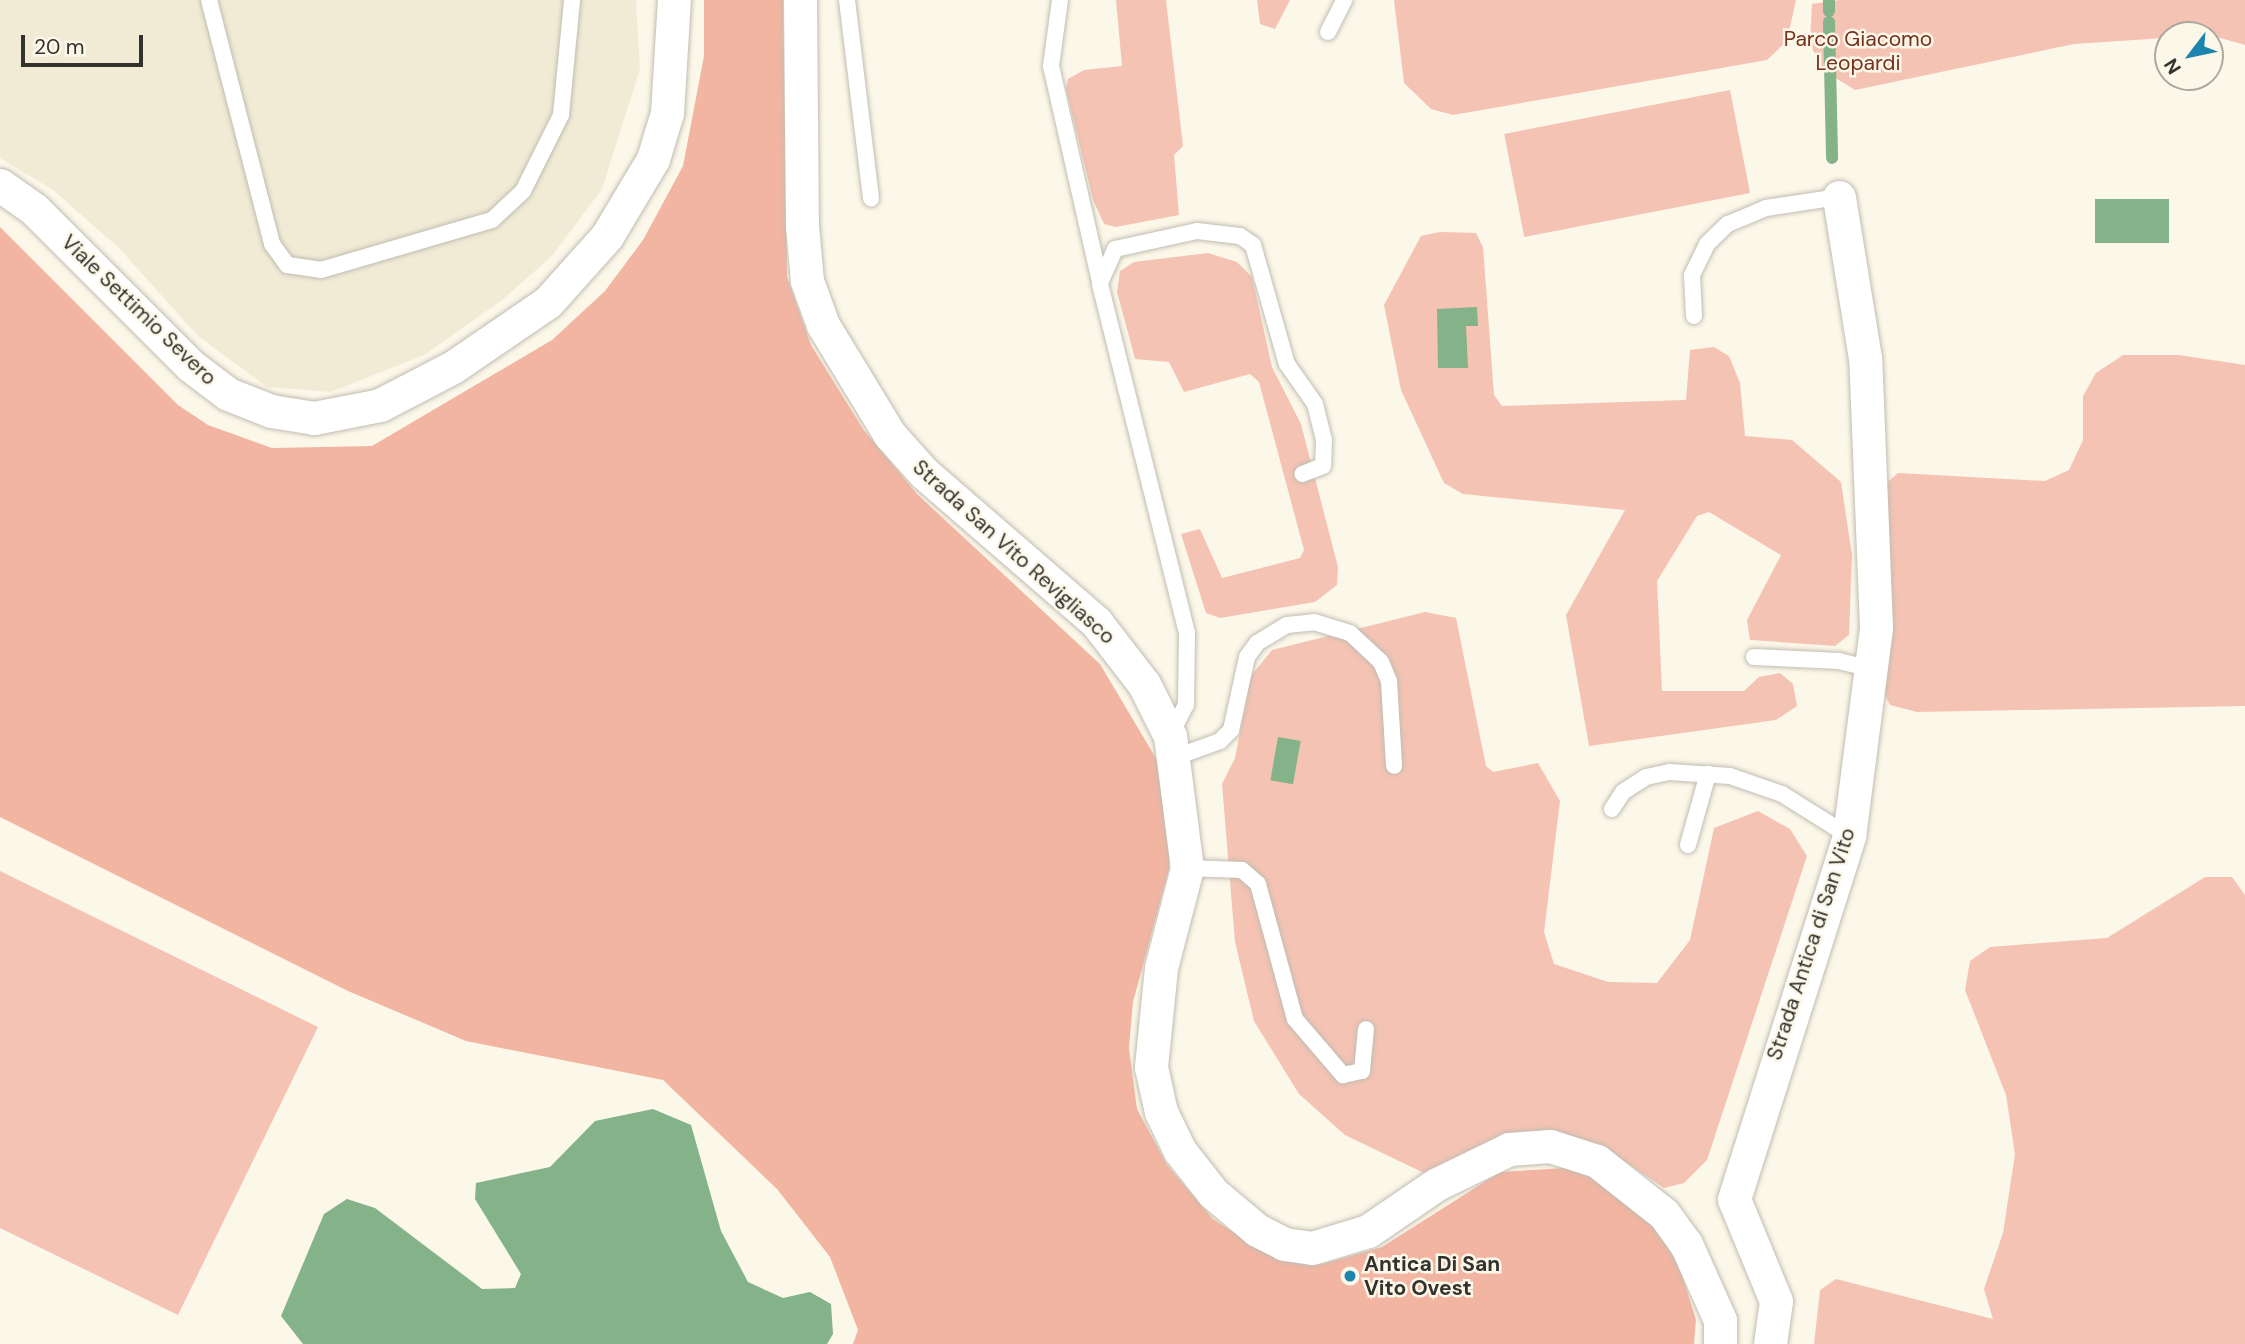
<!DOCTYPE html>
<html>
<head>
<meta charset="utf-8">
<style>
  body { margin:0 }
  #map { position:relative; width:2245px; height:1344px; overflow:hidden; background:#fbf7e9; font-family:"DM Sans",sans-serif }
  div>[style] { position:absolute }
  .built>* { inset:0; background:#f1ebd6 }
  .green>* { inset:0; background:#f4c3b4; transform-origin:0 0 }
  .forest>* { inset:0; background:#f2b5a2 }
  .water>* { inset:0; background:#84b289; transform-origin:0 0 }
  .stream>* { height:12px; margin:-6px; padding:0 6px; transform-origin:6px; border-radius:6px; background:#84b289 }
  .roads { filter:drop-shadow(0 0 2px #c1bdb1) drop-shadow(0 0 2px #c1bdb1) }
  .lane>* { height:16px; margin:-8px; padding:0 8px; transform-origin:8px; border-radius:8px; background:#fff }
  .street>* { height:33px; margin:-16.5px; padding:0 16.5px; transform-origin:16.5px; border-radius:16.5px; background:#fff }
  .dots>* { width:19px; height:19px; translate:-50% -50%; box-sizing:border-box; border:4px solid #fbf7e9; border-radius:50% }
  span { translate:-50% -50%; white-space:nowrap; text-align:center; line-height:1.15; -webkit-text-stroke:5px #fbf7e9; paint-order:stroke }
  .park-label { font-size:21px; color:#773019 }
  .street-label { font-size:21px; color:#34322d }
  .poi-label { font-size:21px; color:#34322d; font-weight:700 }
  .left { translate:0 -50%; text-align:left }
  .north { position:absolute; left:2154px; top:21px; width:70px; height:70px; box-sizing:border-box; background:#fbf7e9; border:2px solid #aba89e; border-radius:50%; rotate:238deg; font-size:19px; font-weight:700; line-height:28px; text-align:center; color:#34322d }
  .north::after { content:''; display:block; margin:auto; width:24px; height:32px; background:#1b85ad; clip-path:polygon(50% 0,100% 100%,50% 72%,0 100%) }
  .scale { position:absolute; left:21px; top:35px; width:122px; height:32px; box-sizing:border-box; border:4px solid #34322d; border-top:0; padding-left:9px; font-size:21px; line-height:24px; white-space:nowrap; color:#34322d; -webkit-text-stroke:5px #fbf7e9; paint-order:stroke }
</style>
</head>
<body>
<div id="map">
  <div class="built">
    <div style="clip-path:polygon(0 0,636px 0,640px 69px,602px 189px,552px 256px,501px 301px,424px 355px,331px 392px,267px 387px,198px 336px,119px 248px,53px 190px,0 158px)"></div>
  </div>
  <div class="green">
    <div style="clip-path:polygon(1116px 0,1166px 0,1183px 146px,1174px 155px,1179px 215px,1116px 227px,1104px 224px,1093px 200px,1066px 89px,1068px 79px,1084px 70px,1122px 66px)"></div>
    <div style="clip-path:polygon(1257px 0,1290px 0,1275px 29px,1260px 24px)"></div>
    <div style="clip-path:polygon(1394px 0,1796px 0,1787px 41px,1767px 60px,1453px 115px,1431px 109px,1404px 83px)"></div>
    <div style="clip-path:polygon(1840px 0,2245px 0,2245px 45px,2210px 35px,2074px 44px,1855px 90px,1821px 69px,1810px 43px,1812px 4px)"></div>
    <div style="left:1730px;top:90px;width:105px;height:230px;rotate:79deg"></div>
    <div style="clip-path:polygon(1440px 232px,1476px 233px,1483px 247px,1494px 395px,1502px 406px,1686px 400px,1690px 350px,1714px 347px,1729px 356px,1740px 383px,1745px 436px,1792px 440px,1841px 482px,1852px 555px,1849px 635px,1835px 646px,1750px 640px,1747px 620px,1781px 555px,1709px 512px,1697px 516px,1657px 581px,1662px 691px,1744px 691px,1759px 677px,1780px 673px,1793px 684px,1797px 706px,1776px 720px,1589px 746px,1566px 615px,1625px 510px,1463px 494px,1444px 483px,1401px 390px,1384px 305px,1421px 236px)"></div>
    <div style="clip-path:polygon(1208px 253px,1237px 262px,1252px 277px,1272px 367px,1301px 424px,1338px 567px,1337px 585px,1315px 602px,1220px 618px,1206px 613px,1181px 534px,1200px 529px,1222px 578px,1300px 558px,1304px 550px,1259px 382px,1250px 374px,1184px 392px,1169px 362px,1135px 359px,1117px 292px,1120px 271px,1134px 262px)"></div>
    <div style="clip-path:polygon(2123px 355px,2179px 355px,2245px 365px,2245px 706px,1917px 712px,1890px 705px,1882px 689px,1884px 485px,1898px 473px,2045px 481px,2069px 470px,2083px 440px,2083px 396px,2096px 373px)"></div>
    <div style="clip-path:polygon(1425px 612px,1456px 618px,1486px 766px,1493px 772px,1538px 763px,1560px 801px,1544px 932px,1554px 964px,1608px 982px,1657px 983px,1690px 940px,1714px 828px,1758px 811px,1790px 829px,1807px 856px,1707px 1160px,1684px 1183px,1664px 1188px,1606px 1149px,1426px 1174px,1345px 1135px,1299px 1094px,1254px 1021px,1235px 942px,1222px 784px,1235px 758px,1251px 676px,1272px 650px)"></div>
    <div style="clip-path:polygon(0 871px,318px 1027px,178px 1315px,0 1228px)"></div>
    <div style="clip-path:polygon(2205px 877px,2232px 877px,2245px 895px,2245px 1344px,1814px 1344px,1820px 1290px,1836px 1279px,1993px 1319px,1984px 1289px,2003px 1233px,2015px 1154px,2006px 1095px,1965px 990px,1970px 961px,1990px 947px,2107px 938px)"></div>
  </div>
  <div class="forest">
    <div style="clip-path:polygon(704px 0,783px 0,787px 277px,811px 345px,863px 429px,917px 494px,1100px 664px,1157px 760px,1170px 827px,1169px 869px,1133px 1002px,1129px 1048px,1137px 1109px,1167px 1165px,1213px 1219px,1262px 1251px,1323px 1264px,1382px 1247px,1500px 1172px,1564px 1168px,1598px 1180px,1653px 1226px,1679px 1265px,1696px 1320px,1694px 1344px,853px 1344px,858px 1330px,830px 1257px,777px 1189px,663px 1080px,466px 1041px,348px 991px,0 817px,0 227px,178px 405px,208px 425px,272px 448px,372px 446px,552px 340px,605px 291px,643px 240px,683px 166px,704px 56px)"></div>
  </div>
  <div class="water">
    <div style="left:2169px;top:199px;width:44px;height:74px;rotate:90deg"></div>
    <div style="clip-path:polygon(1477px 307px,1478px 326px,1466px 326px,1468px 368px,1438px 368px,1437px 309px)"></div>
    <div style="left:1278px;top:737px;width:23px;height:44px;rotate:10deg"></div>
    <div style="clip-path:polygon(653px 1109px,691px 1125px,721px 1231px,748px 1282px,783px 1298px,810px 1292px,831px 1304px,833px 1334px,827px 1344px,303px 1344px,281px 1316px,324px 1214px,347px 1199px,375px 1208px,482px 1289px,515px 1288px,521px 1274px,475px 1199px,476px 1183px,550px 1167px,595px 1121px)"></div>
  </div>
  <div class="stream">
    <div style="left:1829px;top:0;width:11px;rotate:90deg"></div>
    <div style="left:1829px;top:22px;width:136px;rotate:88.7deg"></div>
  </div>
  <div class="roads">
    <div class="lane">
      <div style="left:209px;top:0;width:252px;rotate:75.5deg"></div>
      <div style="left:272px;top:244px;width:26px;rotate:54deg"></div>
      <div style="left:287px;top:265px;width:34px;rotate:8deg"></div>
      <div style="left:321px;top:270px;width:178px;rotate:-16.3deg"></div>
      <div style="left:492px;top:220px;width:42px;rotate:-43.1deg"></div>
      <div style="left:523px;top:191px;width:85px;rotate:-63.4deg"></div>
      <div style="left:561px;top:115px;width:116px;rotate:-84.5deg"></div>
      <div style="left:847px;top:0;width:200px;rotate:83.1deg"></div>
      <div style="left:1060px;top:0;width:67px;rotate:97.8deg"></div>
      <div style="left:1051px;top:66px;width:217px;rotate:77.2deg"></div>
      <div style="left:1328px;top:32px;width:36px;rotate:-63deg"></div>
      <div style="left:1694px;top:316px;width:41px;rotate:-92.8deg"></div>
      <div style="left:1692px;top:275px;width:34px;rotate:-64deg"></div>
      <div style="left:1707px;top:244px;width:29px;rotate:-44deg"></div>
      <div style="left:1728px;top:224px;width:41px;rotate:-22.8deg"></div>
      <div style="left:1766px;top:208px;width:74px;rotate:-8.6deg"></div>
      <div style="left:1754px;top:657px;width:85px;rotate:2.7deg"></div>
      <div style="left:1839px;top:661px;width:34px;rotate:14deg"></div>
      <div style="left:1170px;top:736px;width:35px;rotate:-63deg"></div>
      <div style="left:1186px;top:705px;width:72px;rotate:-89.2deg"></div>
      <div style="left:1187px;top:633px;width:361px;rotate:-104deg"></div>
      <div style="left:1100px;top:283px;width:37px;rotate:-66deg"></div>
      <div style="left:1115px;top:249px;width:84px;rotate:-12.4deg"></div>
      <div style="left:1197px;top:231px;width:43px;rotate:6.6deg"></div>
      <div style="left:1240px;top:236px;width:16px;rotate:35deg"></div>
      <div style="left:1253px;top:245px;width:124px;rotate:74.1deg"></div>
      <div style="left:1287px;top:364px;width:49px;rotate:55deg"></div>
      <div style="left:1315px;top:404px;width:37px;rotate:76deg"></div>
      <div style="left:1324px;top:440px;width:26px;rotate:92deg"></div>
      <div style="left:1323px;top:466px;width:22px;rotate:159deg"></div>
      <div style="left:1176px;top:757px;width:47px;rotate:-20deg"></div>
      <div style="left:1220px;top:741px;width:16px;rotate:-45deg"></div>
      <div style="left:1231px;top:730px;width:75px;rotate:-77.6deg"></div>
      <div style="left:1247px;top:657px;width:17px;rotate:-54deg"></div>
      <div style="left:1257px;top:643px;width:35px;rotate:-31deg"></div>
      <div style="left:1287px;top:625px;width:27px;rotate:-6deg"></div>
      <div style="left:1314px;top:622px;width:38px;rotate:17deg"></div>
      <div style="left:1350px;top:633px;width:42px;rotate:43.1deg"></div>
      <div style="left:1381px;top:662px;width:21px;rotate:67deg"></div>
      <div style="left:1389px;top:681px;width:85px;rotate:86.6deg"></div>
      <div style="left:1612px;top:809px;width:20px;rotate:-57deg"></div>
      <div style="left:1623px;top:792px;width:27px;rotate:-33deg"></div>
      <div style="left:1646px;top:777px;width:24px;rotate:-12deg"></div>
      <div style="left:1669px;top:772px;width:61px;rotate:3.8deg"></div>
      <div style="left:1730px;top:776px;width:55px;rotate:19.1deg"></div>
      <div style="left:1782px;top:794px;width:79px;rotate:32.1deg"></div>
      <div style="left:1688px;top:845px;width:74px;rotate:-74.3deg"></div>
      <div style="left:1187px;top:868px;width:55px;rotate:2.1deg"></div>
      <div style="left:1242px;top:870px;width:21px;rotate:41deg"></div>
      <div style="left:1258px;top:884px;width:140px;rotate:74.7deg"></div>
      <div style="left:1295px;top:1019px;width:74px;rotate:49.4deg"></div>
      <div style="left:1343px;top:1075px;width:19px;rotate:-12deg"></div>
      <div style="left:1362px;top:1071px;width:42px;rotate:-84.6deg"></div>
    </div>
    <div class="street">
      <div style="left:800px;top:0;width:226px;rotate:89.5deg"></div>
      <div style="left:802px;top:226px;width:55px;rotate:84.8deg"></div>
      <div style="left:807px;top:281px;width:47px;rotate:70deg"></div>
      <div style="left:823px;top:325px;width:129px;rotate:58.7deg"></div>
      <div style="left:890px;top:435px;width:51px;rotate:48.2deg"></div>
      <div style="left:924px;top:473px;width:228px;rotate:40.9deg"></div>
      <div style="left:1096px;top:622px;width:78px;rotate:52.3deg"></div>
      <div style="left:1144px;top:684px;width:58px;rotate:63.4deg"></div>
      <div style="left:1170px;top:736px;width:133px;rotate:82.7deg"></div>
      <div style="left:1187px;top:868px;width:103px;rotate:104.6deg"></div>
      <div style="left:1161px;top:968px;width:100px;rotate:95.8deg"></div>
      <div style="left:1151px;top:1067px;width:46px;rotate:77.5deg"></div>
      <div style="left:1161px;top:1112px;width:43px;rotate:64deg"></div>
      <div style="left:1180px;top:1151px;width:53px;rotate:51.8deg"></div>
      <div style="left:1213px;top:1193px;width:57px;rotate:40.1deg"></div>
      <div style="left:1257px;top:1230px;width:30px;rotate:27deg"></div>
      <div style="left:1284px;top:1244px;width:28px;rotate:8deg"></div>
      <div style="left:1312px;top:1248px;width:59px;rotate:-16.9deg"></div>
      <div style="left:1368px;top:1231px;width:83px;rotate:-34.3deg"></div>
      <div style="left:1437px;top:1184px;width:80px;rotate:-25.9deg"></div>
      <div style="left:1509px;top:1149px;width:41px;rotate:-4.2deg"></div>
      <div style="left:1550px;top:1146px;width:49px;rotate:17.7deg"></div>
      <div style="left:1597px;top:1161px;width:85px;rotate:38.3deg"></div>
      <div style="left:1664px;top:1214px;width:37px;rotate:54deg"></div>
      <div style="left:1686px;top:1244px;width:83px;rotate:65.9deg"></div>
      <div style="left:1720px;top:1320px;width:24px;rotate:90deg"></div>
      <div style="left:0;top:185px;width:42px;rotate:35.2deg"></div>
      <div style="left:34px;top:209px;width:222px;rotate:45deg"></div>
      <div style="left:191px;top:366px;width:46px;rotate:37.1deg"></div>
      <div style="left:228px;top:394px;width:46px;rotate:21.6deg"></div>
      <div style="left:271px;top:411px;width:44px;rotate:9.2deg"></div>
      <div style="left:314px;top:418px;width:67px;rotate:-11.1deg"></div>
      <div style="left:380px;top:405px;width:82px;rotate:-27.5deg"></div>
      <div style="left:453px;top:367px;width:115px;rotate:-34.4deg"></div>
      <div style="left:548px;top:302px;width:89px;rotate:-48.2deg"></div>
      <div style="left:607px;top:236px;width:90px;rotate:-59.1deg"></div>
      <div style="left:653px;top:159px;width:48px;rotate:-73.1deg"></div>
      <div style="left:667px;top:113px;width:113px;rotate:-86.5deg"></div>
      <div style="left:1770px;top:1344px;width:43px;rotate:-82.1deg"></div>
      <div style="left:1776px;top:1301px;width:110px;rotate:-112.4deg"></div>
      <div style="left:1734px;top:1199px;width:381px;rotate:-72.4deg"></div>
      <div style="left:1849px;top:836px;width:211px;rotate:-82.6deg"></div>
      <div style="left:1876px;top:627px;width:269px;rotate:-92.3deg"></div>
      <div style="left:1865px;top:358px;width:163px;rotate:-99.2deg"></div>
    </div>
  </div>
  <div class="dots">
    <div style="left:1350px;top:1276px;background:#1b85ad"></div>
  </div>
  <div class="park-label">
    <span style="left:1858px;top:51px">Parco Giacomo<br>Leopardi</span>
  </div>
  <div class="street-label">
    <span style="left:139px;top:310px;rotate:44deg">Viale Settimio Severo</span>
    <span style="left:1014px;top:552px;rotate:42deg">Strada San Vito Revigliasco</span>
    <span style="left:1811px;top:944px;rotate:-72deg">Strada Antica di San Vito</span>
  </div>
  <div class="poi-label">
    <span class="left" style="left:1364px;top:1276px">Antica Di San<br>Vito Ovest</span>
  </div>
  <div class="north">N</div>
  <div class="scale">20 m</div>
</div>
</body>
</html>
